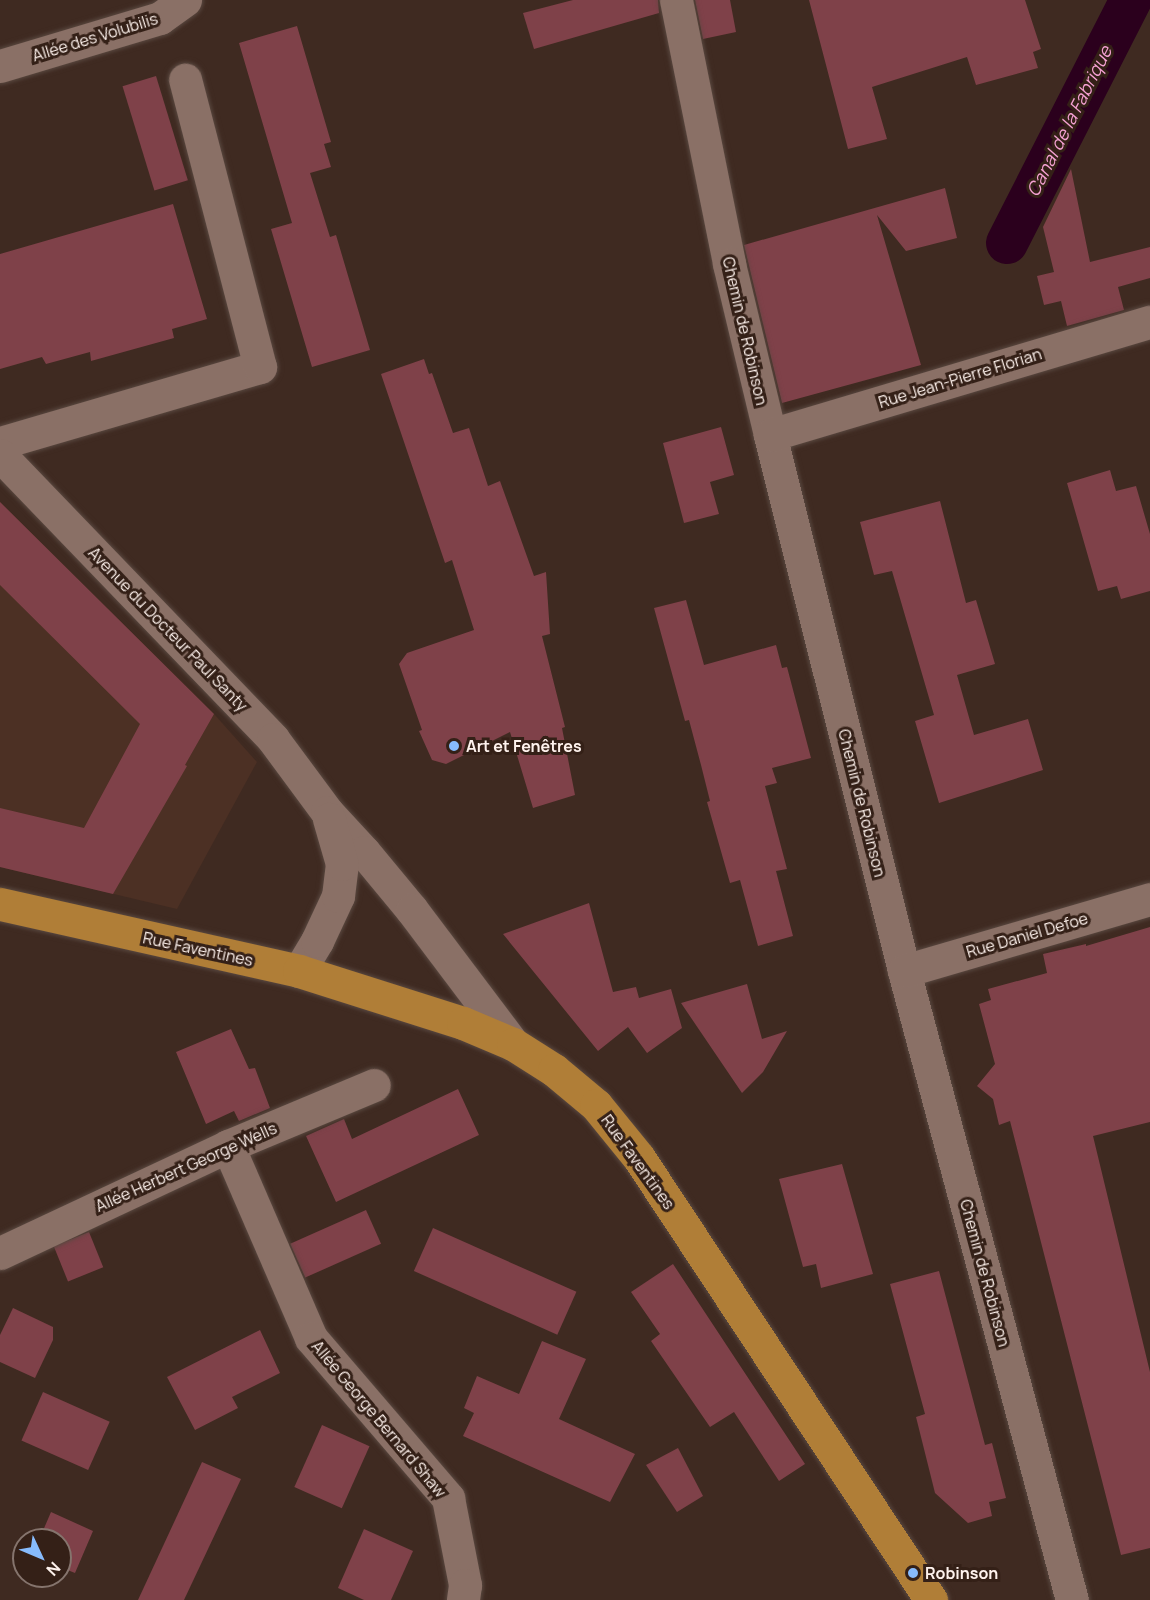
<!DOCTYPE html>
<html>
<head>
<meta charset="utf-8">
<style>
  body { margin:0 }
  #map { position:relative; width:1150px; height:1600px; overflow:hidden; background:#3f2a21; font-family:Manrope,sans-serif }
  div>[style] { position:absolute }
  .built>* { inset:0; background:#4c3024 }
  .canal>* { height:42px; margin:-21px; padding:0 21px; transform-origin:21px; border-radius:21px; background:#2b001d }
  .building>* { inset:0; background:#7f4149; transform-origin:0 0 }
  .roads { filter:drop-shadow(0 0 2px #594840) drop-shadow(0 0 2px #594840) }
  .minor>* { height:33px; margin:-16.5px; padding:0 16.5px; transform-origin:16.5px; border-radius:16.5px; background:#8a7066 }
  .major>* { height:33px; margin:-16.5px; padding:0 16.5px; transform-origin:16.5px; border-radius:16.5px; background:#b07e37 }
  .dots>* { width:16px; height:16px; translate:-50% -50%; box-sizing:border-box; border:3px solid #342017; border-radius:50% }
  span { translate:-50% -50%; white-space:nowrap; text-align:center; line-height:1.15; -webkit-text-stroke:6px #342017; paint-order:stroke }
  .street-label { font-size:16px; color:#fef2ed }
  .poi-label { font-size:16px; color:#fef2ed; font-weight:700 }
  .left { translate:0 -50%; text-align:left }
  .water-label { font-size:18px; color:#f5a1d3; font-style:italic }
  .north { position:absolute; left:12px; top:1528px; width:60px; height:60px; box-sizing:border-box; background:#342017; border:2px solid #85746d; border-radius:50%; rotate:134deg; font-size:16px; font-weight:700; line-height:24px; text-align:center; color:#fef2ed }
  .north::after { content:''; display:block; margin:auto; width:21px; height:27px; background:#87bbfc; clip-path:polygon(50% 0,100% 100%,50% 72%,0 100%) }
</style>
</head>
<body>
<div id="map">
  <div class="built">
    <div style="clip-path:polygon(0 502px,214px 714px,257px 762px,177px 909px,0 867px)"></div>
  </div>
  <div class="canal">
    <div style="left:1007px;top:243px;width:273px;rotate:-63deg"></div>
  </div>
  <div class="building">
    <div style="clip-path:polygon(573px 0,658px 0,659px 13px,534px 49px,523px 13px)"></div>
    <div style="clip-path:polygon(695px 0,730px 0,736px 32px,703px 39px)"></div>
    <div style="clip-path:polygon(809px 0,1025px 0,1041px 49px,1033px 52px,1038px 68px,976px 85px,967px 57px,872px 87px,887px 139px,848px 149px)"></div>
    <div style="clip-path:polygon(297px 26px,331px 142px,324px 144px,331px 167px,310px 173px,330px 237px,336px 235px,370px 350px,312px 367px,271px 229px,292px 223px,239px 43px)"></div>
    <div style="left:156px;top:76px;width:109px;height:35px;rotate:73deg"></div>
    <div style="clip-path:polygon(1071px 169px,1090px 262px,1150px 247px,1150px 278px,1118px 287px,1124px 310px,1067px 326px,1061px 301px,1044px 305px,1037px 276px,1054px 272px,1043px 227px)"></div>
    <div style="clip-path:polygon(945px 188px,957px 238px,906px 251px,877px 215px,921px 365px,782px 403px,744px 245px)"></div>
    <div style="clip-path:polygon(173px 204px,207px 319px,172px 329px,174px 338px,91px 361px,90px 352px,46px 364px,42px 357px,0 369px,0 254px)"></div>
    <div style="clip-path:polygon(424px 359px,429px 374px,432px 373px,453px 433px,469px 428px,488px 486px,500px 481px,534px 576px,546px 572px,550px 634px,542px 636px,565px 727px,562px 728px,575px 795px,533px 808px,510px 732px,446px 764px,432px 760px,419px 731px,422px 730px,399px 664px,407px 653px,474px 630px,452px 560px,445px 563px,381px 374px)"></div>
    <div style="clip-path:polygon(721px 427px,734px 475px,710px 482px,719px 514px,684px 523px,663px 443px)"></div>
    <div style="clip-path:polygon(1110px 470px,1116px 491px,1136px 486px,1150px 534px,1150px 591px,1121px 599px,1117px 586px,1098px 591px,1067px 483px)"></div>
    <div style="clip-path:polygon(940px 501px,966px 603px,976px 600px,995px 664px,957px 675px,974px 735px,1028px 719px,1043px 770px,939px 803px,915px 721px,934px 715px,892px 571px,874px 575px,860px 522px)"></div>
    <div style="clip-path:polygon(0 502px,214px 714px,185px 765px,187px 766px,113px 894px,0 867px,0 808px,84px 828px,140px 724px,0 585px)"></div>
    <div style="clip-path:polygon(686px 600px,704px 665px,776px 645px,782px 668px,787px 667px,811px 758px,772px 768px,777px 783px,765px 786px,787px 869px,776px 871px,793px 936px,758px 946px,740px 880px,730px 883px,707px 802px,710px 801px,701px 765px,689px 720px,685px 721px,654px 608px)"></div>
    <div style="clip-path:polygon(589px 903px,613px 992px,636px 987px,639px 998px,671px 989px,682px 1028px,647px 1053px,628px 1027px,598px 1051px,503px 934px)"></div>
    <div style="clip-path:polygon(1150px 927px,1150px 1122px,1093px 1136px,1150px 1372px,1150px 1548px,1121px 1555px,1010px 1121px,999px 1125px,993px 1099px,977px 1086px,995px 1064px,979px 1004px,991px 1000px,988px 989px,1047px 973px,1043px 954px,1086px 944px,1086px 946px)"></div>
    <div style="clip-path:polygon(747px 984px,762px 1039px,787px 1031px,763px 1072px,742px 1093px,681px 1003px)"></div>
    <div style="clip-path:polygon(231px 1029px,249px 1069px,255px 1068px,270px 1108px,239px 1121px,234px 1111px,206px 1124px,176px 1052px)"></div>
    <div style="clip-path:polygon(458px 1089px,479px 1135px,336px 1202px,306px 1136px,344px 1119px,352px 1139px)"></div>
    <div style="clip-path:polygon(842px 1164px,873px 1274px,821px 1288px,816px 1264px,803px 1267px,779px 1179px)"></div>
    <div style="left:366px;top:1210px;width:37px;height:83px;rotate:66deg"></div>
    <div style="left:433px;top:1228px;width:157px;height:47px;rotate:24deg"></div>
    <div style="left:89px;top:1232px;width:38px;height:38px;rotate:68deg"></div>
    <div style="clip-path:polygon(673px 1264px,805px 1464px,779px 1481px,734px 1412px,710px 1427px,651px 1341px,660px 1334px,631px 1292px)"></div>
    <div style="clip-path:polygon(939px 1271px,985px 1445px,992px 1443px,1006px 1498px,989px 1502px,992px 1516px,968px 1523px,935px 1493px,916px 1417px,925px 1414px,890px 1284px)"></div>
    <div style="clip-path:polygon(13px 1308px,53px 1327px,53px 1340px,35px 1378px,0 1362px,0 1335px)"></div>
    <div style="clip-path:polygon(260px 1330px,280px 1373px,232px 1397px,238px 1408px,195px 1430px,167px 1377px)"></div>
    <div style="clip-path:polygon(542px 1341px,586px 1359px,559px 1419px,635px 1454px,610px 1502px,463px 1436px,474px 1413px,464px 1408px,477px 1376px,519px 1394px)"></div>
    <div style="left:43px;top:1392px;width:73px;height:53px;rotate:24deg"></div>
    <div style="left:322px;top:1425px;width:52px;height:68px;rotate:24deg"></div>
    <div style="clip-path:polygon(678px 1448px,703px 1496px,677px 1512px,646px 1465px)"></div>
    <div style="clip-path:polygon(202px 1462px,241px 1479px,184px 1600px,138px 1600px)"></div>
    <div style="clip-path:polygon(51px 1512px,93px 1531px,75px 1573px,60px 1567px,60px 1540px,39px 1540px)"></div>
    <div style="clip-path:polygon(364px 1529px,413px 1551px,391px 1600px,364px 1600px,338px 1588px)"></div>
  </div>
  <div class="roads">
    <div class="minor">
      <div style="left:676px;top:0;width:269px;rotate:78.6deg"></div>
      <div style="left:729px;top:264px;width:176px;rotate:76.5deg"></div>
      <div style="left:770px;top:435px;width:552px;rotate:75.96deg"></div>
      <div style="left:904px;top:971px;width:651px;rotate:75.05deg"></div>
      <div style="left:0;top:66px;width:167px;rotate:-16.7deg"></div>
      <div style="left:160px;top:18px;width:31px;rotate:-36deg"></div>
      <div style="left:770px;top:435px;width:396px;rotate:-16.6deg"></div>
      <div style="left:0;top:443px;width:271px;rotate:-16.3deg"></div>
      <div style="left:260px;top:367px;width:297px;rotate:-104.6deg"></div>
      <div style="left:0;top:455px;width:394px;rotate:46.1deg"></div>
      <div style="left:273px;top:739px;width:91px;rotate:53.5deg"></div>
      <div style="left:327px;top:812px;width:54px;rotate:47.2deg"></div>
      <div style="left:364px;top:852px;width:75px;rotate:50.4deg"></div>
      <div style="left:412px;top:910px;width:168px;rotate:53deg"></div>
      <div style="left:299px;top:971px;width:35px;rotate:-59deg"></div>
      <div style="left:317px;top:941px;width:50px;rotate:-65deg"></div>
      <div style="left:338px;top:896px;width:32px;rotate:-83deg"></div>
      <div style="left:342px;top:864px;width:47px;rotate:-106.1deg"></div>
      <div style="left:904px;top:971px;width:256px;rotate:-16.3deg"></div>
      <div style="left:228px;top:1146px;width:209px;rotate:66.6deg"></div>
      <div style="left:311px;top:1338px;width:211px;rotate:49.4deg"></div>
      <div style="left:448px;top:1498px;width:89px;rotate:78.9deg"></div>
      <div style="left:465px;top:1585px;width:15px;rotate:98deg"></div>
      <div style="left:0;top:1253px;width:252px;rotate:-25.1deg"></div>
      <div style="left:228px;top:1146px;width:158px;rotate:-22.7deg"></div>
    </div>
    <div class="major">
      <div style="left:0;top:904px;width:306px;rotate:12.6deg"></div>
      <div style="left:299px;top:971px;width:172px;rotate:17.6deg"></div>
      <div style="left:463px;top:1023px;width:54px;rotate:22.8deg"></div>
      <div style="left:513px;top:1044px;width:49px;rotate:32.4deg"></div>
      <div style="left:554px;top:1070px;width:55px;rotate:39.8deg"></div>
      <div style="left:596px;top:1105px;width:68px;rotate:50.9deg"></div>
      <div style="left:639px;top:1158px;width:530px;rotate:56.55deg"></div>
    </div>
  </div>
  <div class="dots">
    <div style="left:454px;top:746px;background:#87bbfc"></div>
    <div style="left:913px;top:1573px;background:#87bbfc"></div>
  </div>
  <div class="street-label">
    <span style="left:95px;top:37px;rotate:-17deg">Allée des Volubilis</span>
    <span style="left:745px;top:331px;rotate:77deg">Chemin de Robinson</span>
    <span style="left:960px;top:378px;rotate:-17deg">Rue Jean-Pierre Florian</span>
    <span style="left:168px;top:629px;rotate:46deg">Avenue du Docteur Paul Santy</span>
    <span style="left:862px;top:803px;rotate:76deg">Chemin de Robinson</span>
    <span style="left:1027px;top:935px;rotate:-16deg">Rue Daniel Defoe</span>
    <span style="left:198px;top:949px;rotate:12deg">Rue Faventines</span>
    <span style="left:638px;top:1162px;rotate:54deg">Rue Faventines</span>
    <span style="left:186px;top:1167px;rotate:-24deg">Allée Herbert George Wells</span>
    <span style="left:985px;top:1273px;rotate:75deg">Chemin de Robinson</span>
    <span style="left:379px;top:1419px;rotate:50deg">Allée George Bernard Shaw</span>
  </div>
  <div class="poi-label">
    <span class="left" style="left:466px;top:746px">Art et Fenêtres</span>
    <span class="left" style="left:925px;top:1573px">Robinson</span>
  </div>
  <div class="water-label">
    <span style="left:1069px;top:121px;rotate:-63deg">Canal de la Fabrique</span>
  </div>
  <div class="north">N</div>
</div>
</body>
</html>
